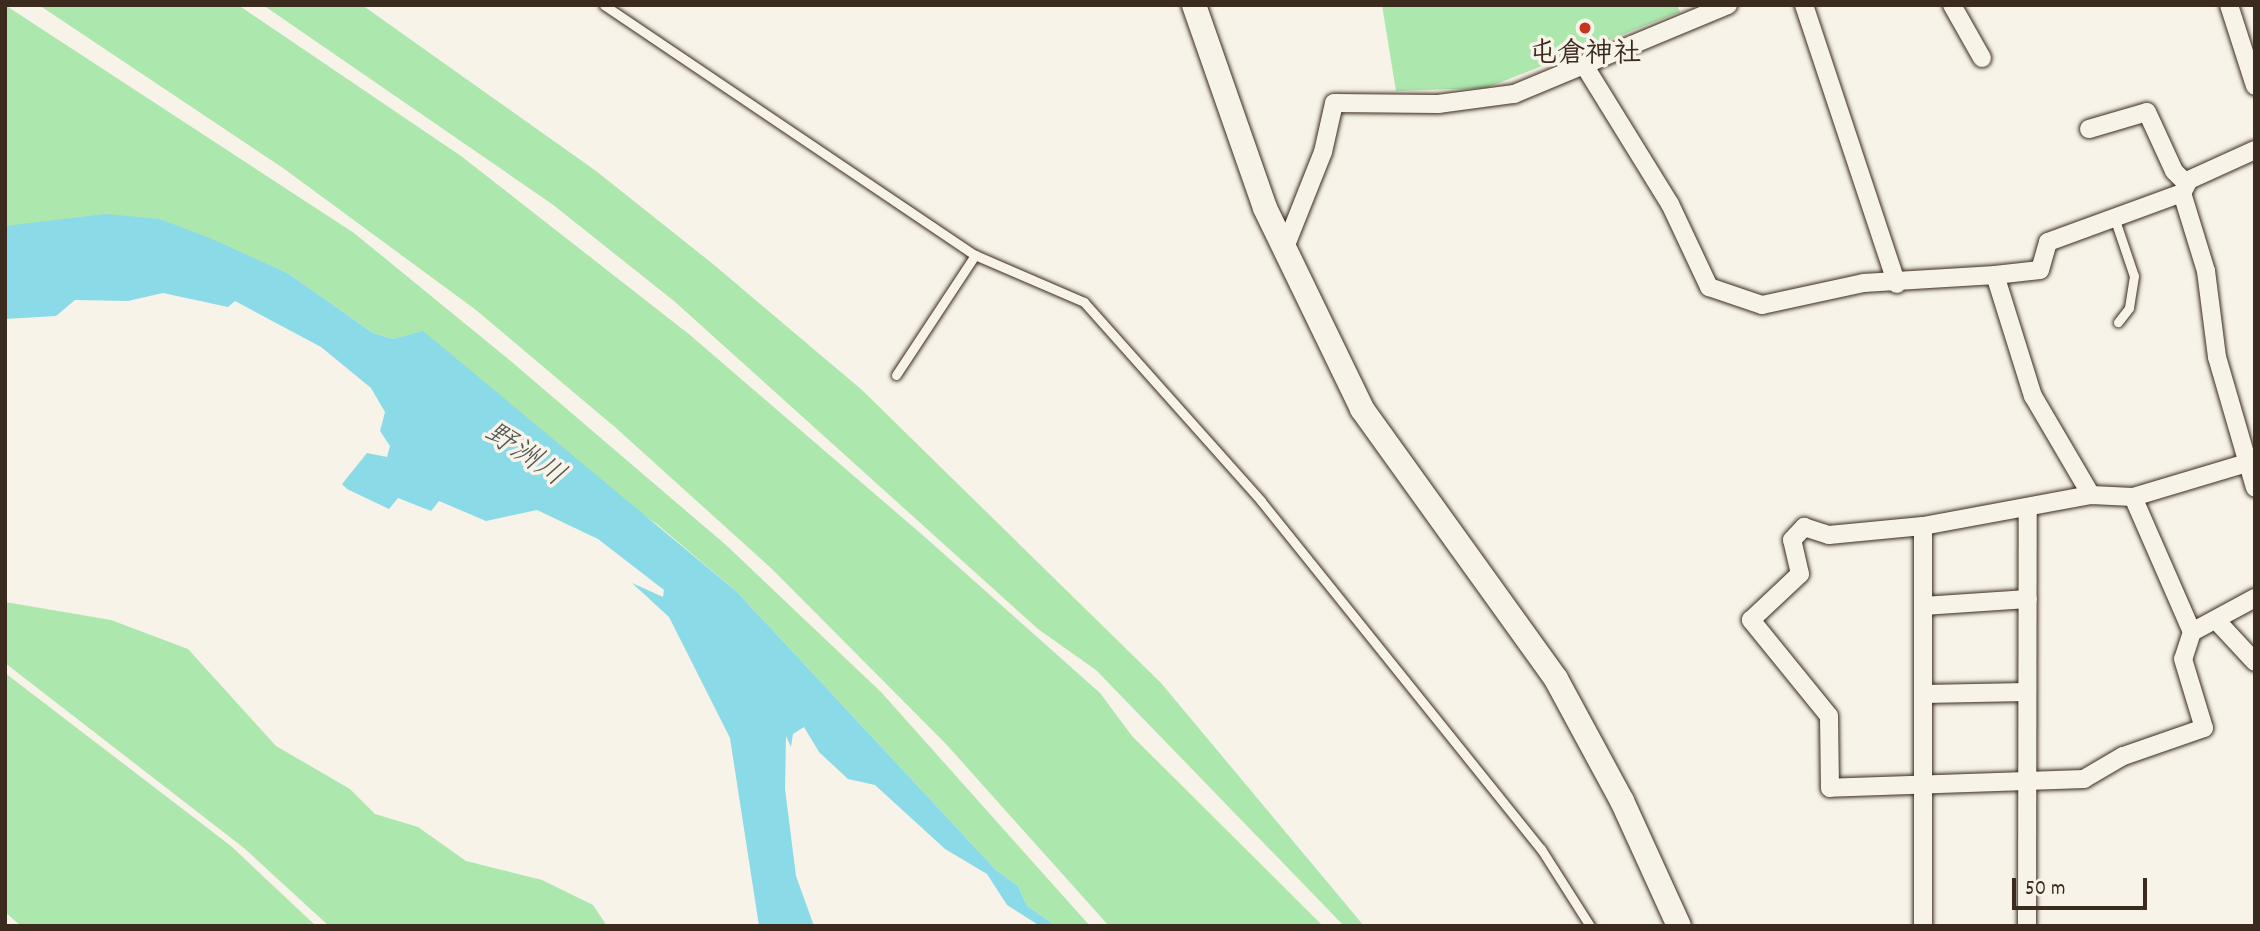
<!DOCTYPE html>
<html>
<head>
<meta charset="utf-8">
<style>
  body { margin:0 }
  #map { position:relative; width:2260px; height:931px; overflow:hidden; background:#f7f3e8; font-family:Dekko,"Klee One",sans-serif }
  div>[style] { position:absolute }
  .green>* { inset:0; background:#ace7ad }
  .water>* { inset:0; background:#8bdae8 }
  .roads { filter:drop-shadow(0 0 2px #3b2a1e) drop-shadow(0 0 2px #3b2a1e) }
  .lane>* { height:9px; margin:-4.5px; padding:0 4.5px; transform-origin:4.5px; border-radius:4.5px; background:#f7f3e8 }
  .street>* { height:18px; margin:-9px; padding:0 9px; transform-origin:9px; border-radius:9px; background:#f7f3e8 }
  .secondary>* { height:24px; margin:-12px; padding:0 12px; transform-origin:12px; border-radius:12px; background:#f7f3e8 }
  .dots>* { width:19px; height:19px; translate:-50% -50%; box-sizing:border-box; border:4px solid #f7f3e8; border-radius:50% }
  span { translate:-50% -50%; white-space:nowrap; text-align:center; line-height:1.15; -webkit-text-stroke:7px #f7f3e8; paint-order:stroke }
  .poi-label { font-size:28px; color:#3b2a1e; font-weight:700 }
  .water-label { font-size:30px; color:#4f5650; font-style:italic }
  .frame { position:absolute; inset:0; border:7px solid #3b2a1e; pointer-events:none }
  .scale { position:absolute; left:2012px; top:878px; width:135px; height:32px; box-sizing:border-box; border:4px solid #3b2a1e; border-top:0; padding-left:9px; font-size:21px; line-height:24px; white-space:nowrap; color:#3b2a1e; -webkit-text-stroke:5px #f7f3e8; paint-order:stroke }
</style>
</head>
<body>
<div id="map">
  <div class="green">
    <div style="clip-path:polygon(5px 5px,354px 233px,507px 358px,726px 545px,881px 692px,1090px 926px,1056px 926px,1027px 906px,1018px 886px,996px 870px,737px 592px,658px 525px,394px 339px,373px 333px,289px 274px,160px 219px,5px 226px)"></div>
    <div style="clip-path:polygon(39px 5px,238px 5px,461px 156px,690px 335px,926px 538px,1100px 693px,1132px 736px,1323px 926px,1109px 926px,946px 744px,772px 569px,616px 428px,476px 310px,283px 168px)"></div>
    <div style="clip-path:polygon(263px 5px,362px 5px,596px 171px,713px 264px,862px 390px,1161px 683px,1364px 926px,1344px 926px,1096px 670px,1038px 629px,674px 301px,552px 204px)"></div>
    <div style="clip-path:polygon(1382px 5px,1677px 5px,1680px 12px,1486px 88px,1396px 91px)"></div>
    <div style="clip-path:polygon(5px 602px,111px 620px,188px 649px,276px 746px,350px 789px,375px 814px,418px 827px,466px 861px,542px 880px,593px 905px,607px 926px,329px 926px,244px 848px,5px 663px)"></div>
    <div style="clip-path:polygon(5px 673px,231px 846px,316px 926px,21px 926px,5px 912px)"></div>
  </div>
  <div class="water">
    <div style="clip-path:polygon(106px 214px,160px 219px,212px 239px,289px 274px,373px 333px,394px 339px,423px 331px,737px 592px,996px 870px,1018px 886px,1027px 906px,1056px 926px,1040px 926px,1007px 905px,987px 874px,945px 849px,875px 785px,848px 779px,819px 752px,804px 727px,793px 734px,791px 747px,786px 736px,785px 789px,796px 876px,814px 926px,759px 926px,730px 738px,669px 617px,632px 583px,663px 597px,664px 590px,598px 539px,537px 510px,486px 521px,439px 501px,431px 511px,398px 498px,389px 509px,347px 489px,342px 484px,367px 453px,387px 457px,390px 446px,380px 431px,385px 412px,371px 388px,321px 347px,235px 301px,228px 307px,163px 293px,128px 301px,75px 300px,56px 316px,5px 319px,5px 226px)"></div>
  </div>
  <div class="roads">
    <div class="lane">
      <div style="left:604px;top:5px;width:447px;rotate:34deg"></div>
      <div style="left:975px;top:255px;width:119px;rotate:23.3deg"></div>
      <div style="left:1084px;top:302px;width:266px;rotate:48.3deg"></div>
      <div style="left:1261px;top:501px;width:447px;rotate:51.2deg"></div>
      <div style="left:1541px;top:849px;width:91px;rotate:57.5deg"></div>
      <div style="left:2114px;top:217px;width:62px;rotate:71.3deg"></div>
      <div style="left:2134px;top:276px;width:32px;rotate:99deg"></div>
      <div style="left:2129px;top:308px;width:18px;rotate:128deg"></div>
      <div style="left:896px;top:375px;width:144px;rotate:-56.6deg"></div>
    </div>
    <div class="street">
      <div style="left:1804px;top:5px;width:294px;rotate:71.6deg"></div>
      <div style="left:1952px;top:5px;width:61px;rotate:60.5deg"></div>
      <div style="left:2229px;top:5px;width:85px;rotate:72.2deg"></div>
      <div style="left:1584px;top:65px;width:163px;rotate:58.3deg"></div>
      <div style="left:1670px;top:204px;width:92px;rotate:64.8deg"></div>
      <div style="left:1709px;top:287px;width:56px;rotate:18.8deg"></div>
      <div style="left:1762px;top:305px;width:104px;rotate:-12.2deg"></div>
      <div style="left:1864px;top:283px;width:131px;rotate:-3.5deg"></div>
      <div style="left:1995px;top:275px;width:127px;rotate:72.6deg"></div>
      <div style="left:2033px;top:396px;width:115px;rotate:59.6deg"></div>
      <div style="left:2089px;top:129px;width:60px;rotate:-16.3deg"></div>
      <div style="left:2147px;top:112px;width:65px;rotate:65.4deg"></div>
      <div style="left:2174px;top:171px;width:17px;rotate:45deg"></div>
      <div style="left:2255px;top:150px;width:72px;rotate:155.6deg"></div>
      <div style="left:2189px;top:180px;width:15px;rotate:118deg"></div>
      <div style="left:2182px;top:193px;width:82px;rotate:72.9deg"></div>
      <div style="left:2206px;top:271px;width:87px;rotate:82.7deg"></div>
      <div style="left:2217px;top:357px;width:136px;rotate:73.8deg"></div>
      <div style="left:1284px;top:250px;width:105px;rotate:-68.3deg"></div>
      <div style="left:1323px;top:152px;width:50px;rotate:-77.3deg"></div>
      <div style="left:1334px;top:103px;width:104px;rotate:0.6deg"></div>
      <div style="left:1438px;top:104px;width:77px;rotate:-7.5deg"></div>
      <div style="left:1514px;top:94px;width:232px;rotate:-22.6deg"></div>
      <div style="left:1995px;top:275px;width:45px;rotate:-6.3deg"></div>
      <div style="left:2040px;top:270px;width:29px;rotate:-74deg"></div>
      <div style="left:2048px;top:242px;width:143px;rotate:-20.1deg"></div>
      <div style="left:2133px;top:497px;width:147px;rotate:66.4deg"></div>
      <div style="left:2192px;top:632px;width:28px;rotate:108deg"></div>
      <div style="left:2183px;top:659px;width:72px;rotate:73.1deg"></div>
      <div style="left:2204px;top:728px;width:86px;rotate:160.9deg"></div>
      <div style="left:2123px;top:756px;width:45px;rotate:149.5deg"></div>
      <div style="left:2084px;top:779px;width:254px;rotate:178deg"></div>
      <div style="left:1830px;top:788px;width:72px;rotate:-90.8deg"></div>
      <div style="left:1829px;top:716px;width:124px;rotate:-129.1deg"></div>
      <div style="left:1751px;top:620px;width:67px;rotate:-43.2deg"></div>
      <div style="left:1800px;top:574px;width:35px;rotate:-103deg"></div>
      <div style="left:1792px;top:540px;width:18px;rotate:-47deg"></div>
      <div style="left:1804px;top:527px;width:26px;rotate:18deg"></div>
      <div style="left:1829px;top:535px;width:94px;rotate:-5.5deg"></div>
      <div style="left:1923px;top:526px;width:171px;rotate:-10.5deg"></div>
      <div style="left:2091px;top:495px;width:42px;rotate:2.7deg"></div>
      <div style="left:2133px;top:497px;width:119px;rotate:-16.6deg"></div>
      <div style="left:1923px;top:526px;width:400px;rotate:90deg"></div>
      <div style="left:1923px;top:606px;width:105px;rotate:-3.8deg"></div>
      <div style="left:2216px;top:620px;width:57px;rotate:47.1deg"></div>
      <div style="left:2192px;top:632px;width:72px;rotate:-28.4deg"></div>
      <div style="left:1924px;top:694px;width:103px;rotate:-1.1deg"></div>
      <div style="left:2027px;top:926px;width:419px;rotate:-89.9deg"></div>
    </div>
    <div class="secondary">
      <div style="left:1194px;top:5px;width:215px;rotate:70.7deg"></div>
      <div style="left:1265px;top:208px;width:223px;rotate:64.2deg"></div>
      <div style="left:1362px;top:409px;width:332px;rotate:54.3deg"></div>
      <div style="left:1556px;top:679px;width:139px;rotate:61.6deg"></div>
      <div style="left:1622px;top:801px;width:137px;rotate:65.5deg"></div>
    </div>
  </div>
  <div class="dots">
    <div style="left:1585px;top:28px;background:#c8321e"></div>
  </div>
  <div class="poi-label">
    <span style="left:1585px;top:56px">屯倉神社</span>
  </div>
  <div class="water-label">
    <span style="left:523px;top:457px;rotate:34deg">野洲川</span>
  </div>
  <div class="frame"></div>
  <div class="scale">50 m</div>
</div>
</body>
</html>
